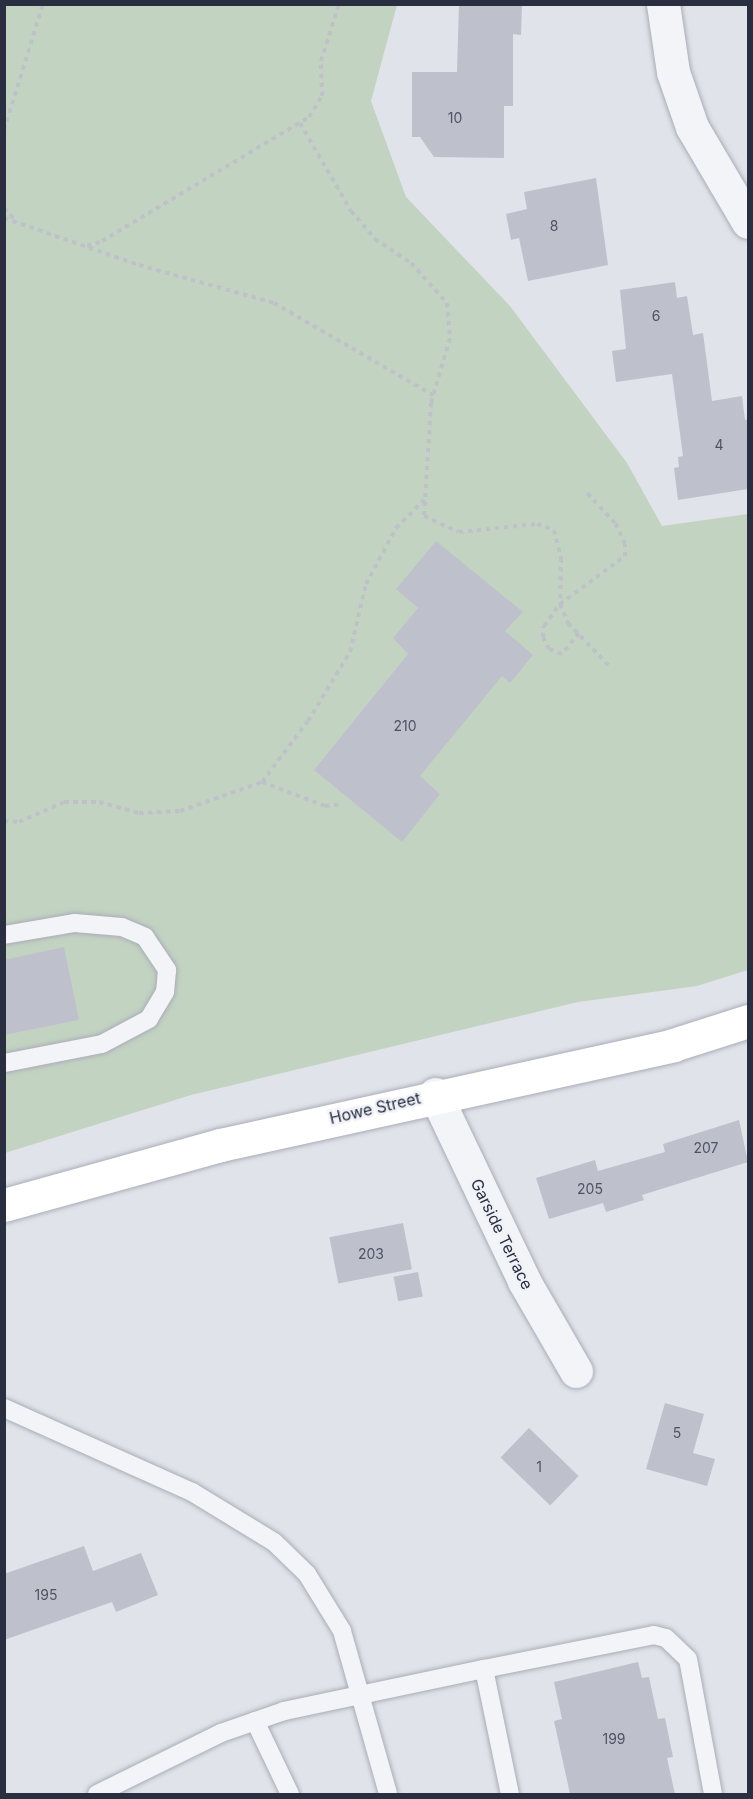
<!DOCTYPE html>
<html>
<head>
<meta charset="utf-8">
<style>
  body { margin:0 }
  #map { position:relative; width:753px; height:1799px; overflow:hidden; background:#e0e3e9; font-family:Inter,sans-serif }
  div>[style] { position:absolute }
  .green>* { inset:0; background:#c3d3c2 }
  .building>* { inset:0; background:#bec1cc; transform-origin:0 0 }
  .path>* { height:4px; margin-top:-2px; transform-origin:0; background:repeating-linear-gradient(90deg,#bec1c8 0 4.5px,transparent 0 9px) }
  .roads { filter:drop-shadow(0 0 2px #a9adb7) drop-shadow(0 0 2px #a9adb7) }
  .lane>* { height:18px; margin:-9px; padding:0 9px; transform-origin:9px; border-radius:9px; background:#f3f4f7 }
  .street>* { height:33px; margin:-16.5px; padding:0 16.5px; transform-origin:16.5px; border-radius:16.5px; background:#f3f4f7 }
  .secondary>* { height:33px; margin:-16.5px; padding:0 16.5px; transform-origin:16.5px; border-radius:16.5px; background:#fff }
  span { translate:-50% -50%; white-space:nowrap; text-align:center; line-height:1.15; -webkit-text-stroke:5px #f0f2f7; paint-order:stroke }
  .number-label { font-size:14px; color:#4e5364 }
  .number-label span { -webkit-text-stroke-width:0 }
  .street-label { font-size:16px; color:#292e41 }
  .frame { position:absolute; inset:0; border:6px solid #292e41; pointer-events:none }
</style>
</head>
<body>
<div id="map">
  <div class="green">
    <div style="clip-path:polygon(5px 5px,397px 5px,371px 101px,406px 197px,510px 306px,627px 463px,662px 526px,748px 514px,748px 970px,697px 986px,578px 1002px,191px 1095px,5px 1153px)"></div>
  </div>
  <div class="building">
    <div style="clip-path:polygon(459px 4px,522px 4px,521px 35px,513px 34px,513px 106px,504px 106px,504px 158px,434px 157px,420px 137px,412px 137px,412px 72px,457px 72px)"></div>
    <div style="clip-path:polygon(596px 178px,608px 265px,528px 281px,519px 238px,511px 240px,506px 214px,527px 209px,524px 192px)"></div>
    <div style="clip-path:polygon(675px 282px,677px 298px,687px 296px,693px 335px,703px 333px,712px 401px,742px 396px,745px 420px,748px 419px,748px 489px,678px 500px,674px 468px,679px 467px,678px 457px,683px 456px,672px 374px,616px 382px,612px 351px,626px 349px,620px 290px)"></div>
    <div style="clip-path:polygon(436px 541px,523px 612px,505px 631px,533px 655px,510px 683px,502px 676px,420px 776px,440px 794px,402px 842px,314px 770px,408px 654px,393px 638px,418px 608px,396px 589px)"></div>
    <div style="clip-path:polygon(64px 947px,79px 1020px,4px 1035px,4px 960px)"></div>
    <div style="clip-path:polygon(739px 1120px,748px 1162px,642px 1195px,644px 1200px,606px 1212px,603px 1203px,549px 1219px,536px 1178px,595px 1160px,598px 1171px,665px 1152px,663px 1144px)"></div>
    <div style="left:403px;top:1223px;width:47px;height:75px;rotate:79deg"></div>
    <div style="left:418px;top:1272px;width:25px;height:25px;rotate:79deg"></div>
    <div style="clip-path:polygon(665px 1403px,704px 1414px,693px 1453px,715px 1459px,707px 1486px,646px 1469px)"></div>
    <div style="left:529px;top:1428px;width:69px;height:41px;rotate:44deg"></div>
    <div style="clip-path:polygon(84px 1546px,93px 1571px,141px 1553px,158px 1595px,116px 1612px,112px 1602px,4px 1640px,4px 1574px)"></div>
    <div style="clip-path:polygon(638px 1662px,642px 1678px,649px 1677px,658px 1719px,665px 1718px,673px 1757px,667px 1758px,675px 1794px,570px 1794px,554px 1721px,562px 1719px,554px 1682px)"></div>
  </div>
  <div class="path">
    <div style="left:300px;top:123px;width:102px;rotate:59.9deg"></div>
    <div style="left:351px;top:211px;width:37px;rotate:49deg"></div>
    <div style="left:375px;top:239px;width:43px;rotate:33.7deg"></div>
    <div style="left:411px;top:263px;width:54px;rotate:48deg"></div>
    <div style="left:447px;top:303px;width:35px;rotate:85deg"></div>
    <div style="left:450px;top:338px;width:68px;rotate:106.3deg"></div>
    <div style="left:431px;top:403px;width:113px;rotate:93.5deg"></div>
    <div style="left:424px;top:516px;width:38px;rotate:25deg"></div>
    <div style="left:459px;top:532px;width:78px;rotate:-5.9deg"></div>
    <div style="left:537px;top:524px;width:18px;rotate:19deg"></div>
    <div style="left:554px;top:530px;width:29px;rotate:76deg"></div>
    <div style="left:561px;top:558px;width:46px;rotate:91.2deg"></div>
    <div style="left:560px;top:604px;width:21px;rotate:67deg"></div>
    <div style="left:568px;top:623px;width:62px;rotate:46.3deg"></div>
    <div style="left:4px;top:130px;width:132px;rotate:-72.8deg"></div>
    <div style="left:4px;top:208px;width:18px;rotate:47deg"></div>
    <div style="left:4px;top:218px;width:143px;rotate:19.2deg"></div>
    <div style="left:139px;top:265px;width:140px;rotate:15.7deg"></div>
    <div style="left:274px;top:303px;width:184px;rotate:30.1deg"></div>
    <div style="left:87px;top:246px;width:16px;rotate:-18deg"></div>
    <div style="left:102px;top:241px;width:241px;rotate:-30.9deg"></div>
    <div style="left:309px;top:117px;width:25px;rotate:-58deg"></div>
    <div style="left:322px;top:96px;width:35px;rotate:-92deg"></div>
    <div style="left:321px;top:61px;width:60px;rotate:-72.5deg"></div>
    <div style="left:579px;top:633px;width:27px;rotate:129deg"></div>
    <div style="left:562px;top:654px;width:14px;rotate:-159deg"></div>
    <div style="left:549px;top:649px;width:13px;rotate:-117deg"></div>
    <div style="left:543px;top:637px;width:11px;rotate:-85deg"></div>
    <div style="left:544px;top:626px;width:27px;rotate:-54deg"></div>
    <div style="left:560px;top:604px;width:81px;rotate:-36.4deg"></div>
    <div style="left:625px;top:556px;width:12px;rotate:-90deg"></div>
    <div style="left:625px;top:544px;width:23px;rotate:-115deg"></div>
    <div style="left:615px;top:523px;width:41px;rotate:-133deg"></div>
    <div style="left:262px;top:782px;width:67px;rotate:20.9deg"></div>
    <div style="left:325px;top:806px;width:17px;rotate:-7deg"></div>
    <div style="left:4px;top:821px;width:15px;rotate:4deg"></div>
    <div style="left:19px;top:822px;width:49px;rotate:-24deg"></div>
    <div style="left:64px;top:802px;width:35px"></div>
    <div style="left:99px;top:802px;width:41px;rotate:15.4deg"></div>
    <div style="left:139px;top:813px;width:41px;rotate:-2.8deg"></div>
    <div style="left:180px;top:811px;width:87px;rotate:-19.5deg"></div>
    <div style="left:262px;top:782px;width:76px;rotate:-53deg"></div>
    <div style="left:308px;top:721px;width:81px;rotate:-58.7deg"></div>
    <div style="left:350px;top:652px;width:70px;rotate:-76.8deg"></div>
    <div style="left:366px;top:584px;width:64px;rotate:-61.8deg"></div>
    <div style="left:396px;top:528px;width:40px;rotate:-45deg"></div>
  </div>
  <div class="roads">
    <div class="lane">
      <div style="left:4px;top:935px;width:72px;rotate:-9.6deg"></div>
      <div style="left:75px;top:923px;width:47px;rotate:4.9deg"></div>
      <div style="left:122px;top:927px;width:25px;rotate:23deg"></div>
      <div style="left:145px;top:937px;width:40px;rotate:56deg"></div>
      <div style="left:167px;top:970px;width:22px;rotate:95deg"></div>
      <div style="left:165px;top:992px;width:31px;rotate:121deg"></div>
      <div style="left:149px;top:1019px;width:53px;rotate:152deg"></div>
      <div style="left:102px;top:1044px;width:100px;rotate:169deg"></div>
      <div style="left:4px;top:1408px;width:206px;rotate:24.1deg"></div>
      <div style="left:192px;top:1492px;width:96px;rotate:31.4deg"></div>
      <div style="left:274px;top:1542px;width:46px;rotate:44.1deg"></div>
      <div style="left:307px;top:1574px;width:67px;rotate:58.4deg"></div>
      <div style="left:342px;top:1631px;width:169px;rotate:74.2deg"></div>
      <div style="left:484px;top:1669px;width:173px;rotate:-11.3deg"></div>
      <div style="left:654px;top:1635px;width:12px;rotate:14deg"></div>
      <div style="left:666px;top:1638px;width:30px;rotate:44deg"></div>
      <div style="left:688px;top:1659px;width:137px;rotate:79.5deg"></div>
      <div style="left:255px;top:1721px;width:81px;rotate:64.4deg"></div>
      <div style="left:97px;top:1794px;width:138px;rotate:-26.2deg"></div>
      <div style="left:221px;top:1733px;width:67px;rotate:-19.2deg"></div>
      <div style="left:284px;top:1711px;width:204px;rotate:-11.9deg"></div>
      <div style="left:484px;top:1669px;width:128px;rotate:78.3deg"></div>
    </div>
    <div class="street">
      <div style="left:663px;top:4px;width:69px;rotate:81.6deg"></div>
      <div style="left:673px;top:72px;width:58px;rotate:70.9deg"></div>
      <div style="left:692px;top:127px;width:110px;rotate:59.5deg"></div>
      <div style="left:435px;top:1094px;width:207px;rotate:64.5deg"></div>
      <div style="left:524px;top:1281px;width:104px;rotate:60deg"></div>
    </div>
    <div class="secondary">
      <div style="left:4px;top:1205px;width:224px;rotate:-15.5deg"></div>
      <div style="left:220px;top:1145px;width:464px;rotate:-12.4deg"></div>
      <div style="left:673px;top:1045px;width:79px;rotate:-17.7deg"></div>
    </div>
  </div>
  <div class="number-label">
    <span style="left:455px;top:118px">10</span>
    <span style="left:554px;top:226px">8</span>
    <span style="left:656px;top:316px">6</span>
    <span style="left:719px;top:445px">4</span>
    <span style="left:405px;top:726px">210</span>
    <span style="left:706px;top:1148px">207</span>
    <span style="left:590px;top:1189px">205</span>
    <span style="left:371px;top:1254px">203</span>
    <span style="left:677px;top:1433px">5</span>
    <span style="left:539px;top:1467px">1</span>
    <span style="left:46px;top:1595px">195</span>
    <span style="left:614px;top:1739px">199</span>
  </div>
  <div class="street-label">
    <span style="left:375px;top:1108px;rotate:-13deg">Howe Street</span>
    <span style="left:502px;top:1234px;rotate:64deg">Garside Terrace</span>
  </div>
  <div class="frame"></div>
</div>
</body>
</html>
